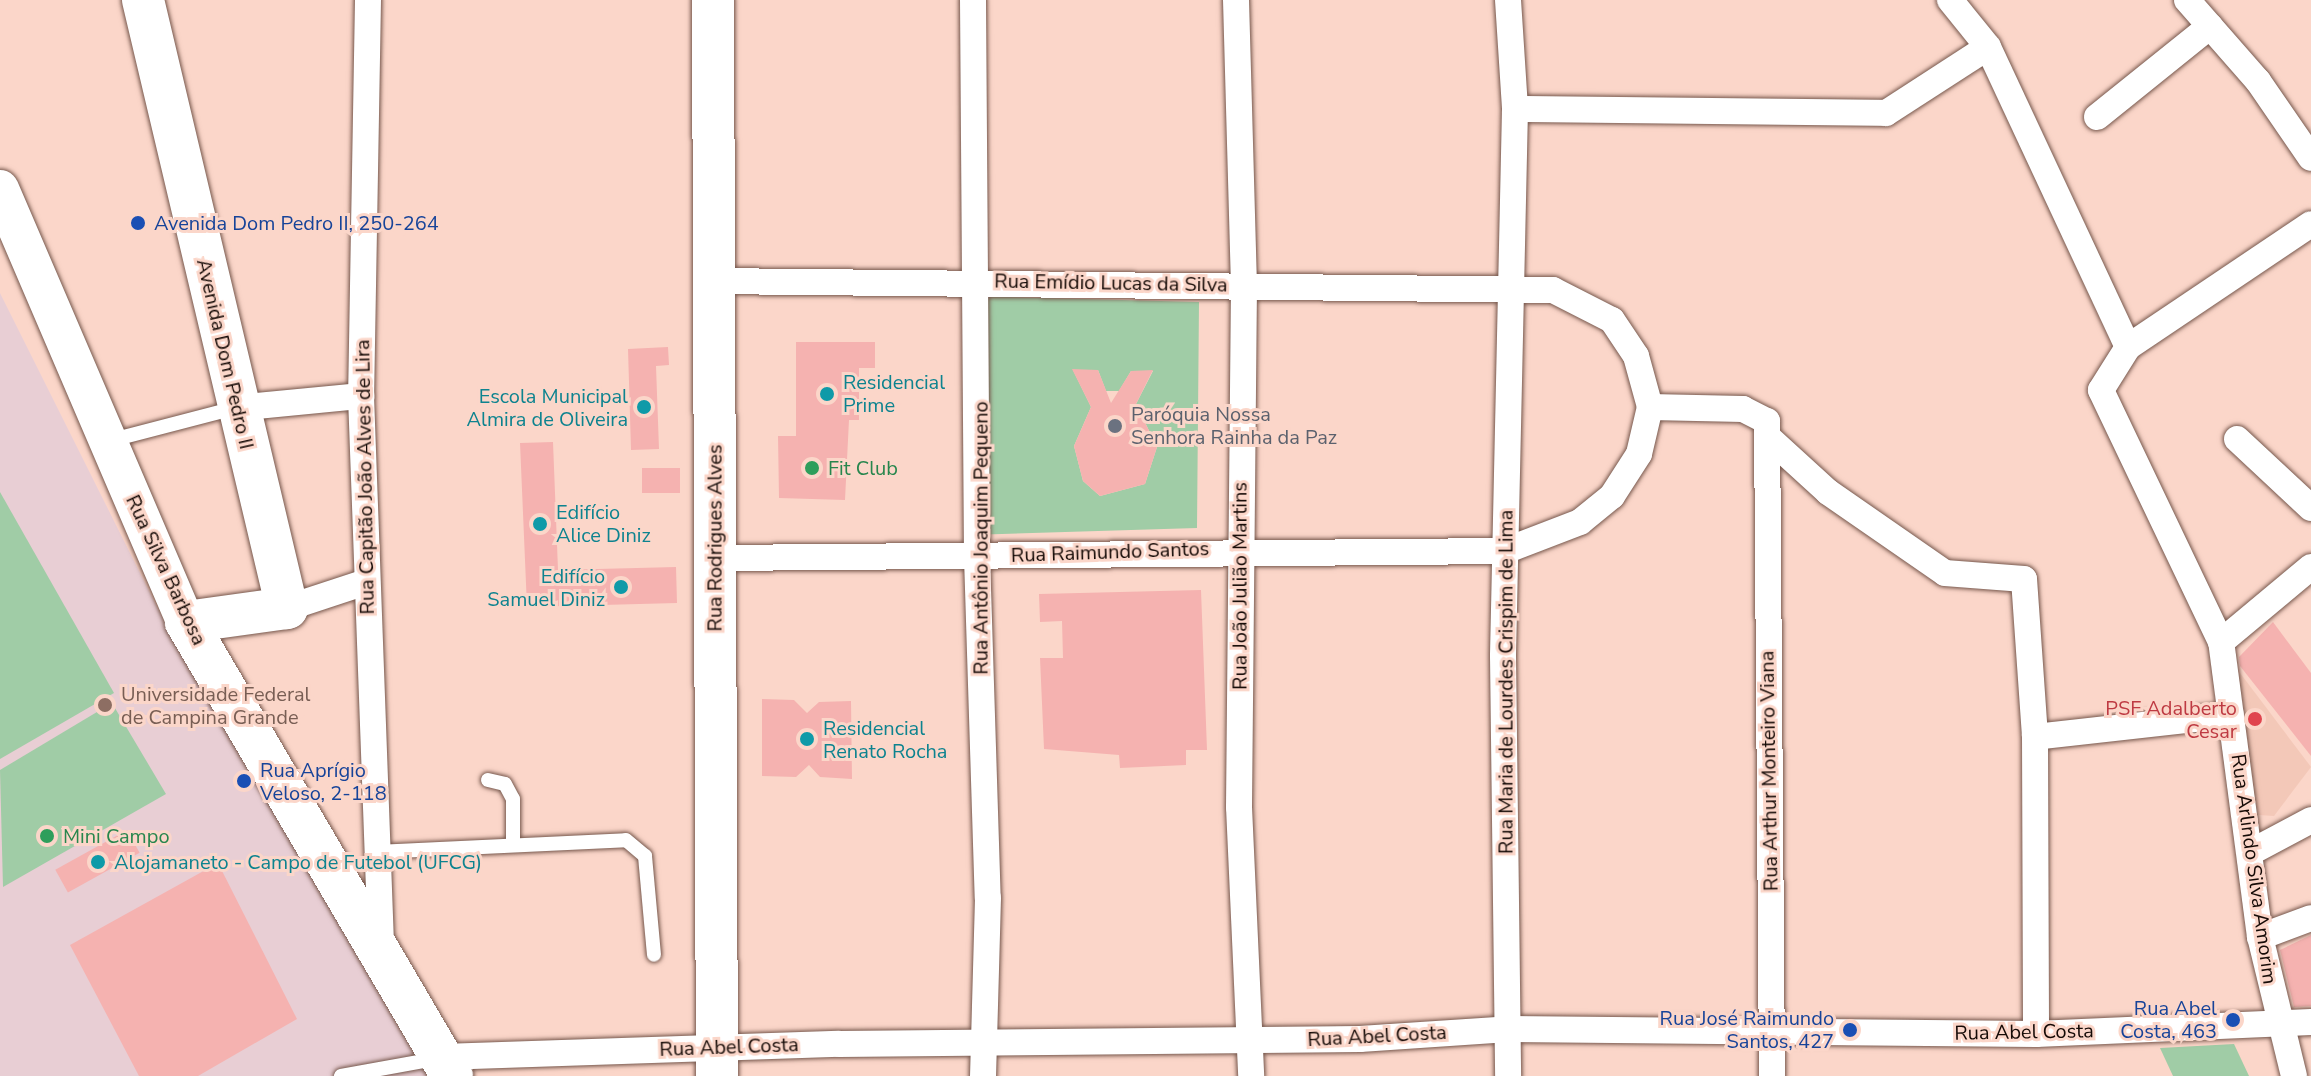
<!DOCTYPE html>
<html>
<head>
<meta charset="utf-8">
<style>
  body { margin:0 }
  #map { position:relative; width:2311px; height:1076px; overflow:hidden; background:#fbd6c9; font-family:"Nunito Sans",sans-serif }
  div>[style] { position:absolute }
  .built>* { inset:0; background:#f3c8b8 }
  .education>* { inset:0; background:#e8ced4 }
  .green>* { inset:0; background:#a0cca6 }
  .building>* { inset:0; background:#f5b2b0; transform-origin:0 0 }
  .roads { filter:drop-shadow(0 0 2px #76574c) drop-shadow(0 0 2px #76574c) }
  .service>* { height:14px; margin:-7px; padding:0 7px; transform-origin:7px; border-radius:7px; background:#fff }
  .minor>* { height:26px; margin:-13px; padding:0 13px; transform-origin:13px; border-radius:13px; background:#fff }
  .secondary>* { height:38px; margin:-19px; padding:0 19px; transform-origin:19px; border-radius:19px; background:#fff }
  .primary>* { height:42px; margin:-21px; padding:0 21px; transform-origin:21px; border-radius:21px; background:#fff }
  .dots>* { width:22px; height:22px; translate:-50% -50%; box-sizing:border-box; border:4px solid #fbd6c9; border-radius:50% }
  span { translate:-50% -50%; white-space:nowrap; text-align:center; line-height:1.15; -webkit-text-stroke:6px #fbd6c9; paint-order:stroke }
  .transit-label { font-size:20px; color:#164399 }
  .left { translate:0 -50%; text-align:left }
  .right { translate:-100% -50%; text-align:right }
  .street-label { font-size:20px; color:#150a06 }
  .culture-label { font-size:20px; color:#0d838f }
  .worship-label { font-size:20px; color:#5b616d }
  .leisure-label { font-size:20px; color:#27864d }
  .education-label { font-size:20px; color:#785e54 }
  .health-label { font-size:20px; color:#be3a42 }
</style>
</head>
<body>
<div id="map">
  <div class="built">
    <div style="clip-path:polygon(2231px 661px,2311px 767px,2274px 816px,2259px 815px,2223px 671px)"></div>
  </div>
  <div class="education">
    <div style="clip-path:polygon(0 293px,168px 629px,427px 1076px,0 1076px)"></div>
  </div>
  <div class="green">
    <div style="clip-path:polygon(evenodd,970px 296px,1199px 302px,1197px 528px,969px 535px,970px 296px,1073px 370px,1098px 370px,1106px 391px,1119px 391px,1131px 371px,1153px 371px,1136px 404px,1157px 447px,1145px 484px,1100px 496px,1083px 481px,1074px 446px,1091px 407px,1073px 370px)"></div>
    <div style="clip-path:polygon(0 492px,114px 693px,0 759px)"></div>
    <div style="clip-path:polygon(112px 703px,166px 794px,3px 887px,0 770px)"></div>
    <div style="clip-path:polygon(2234px 1044px,2249px 1076px,2173px 1076px,2160px 1048px)"></div>
  </div>
  <div class="building">
    <div style="clip-path:polygon(796px 342px,875px 342px,875px 368px,859px 368px,859px 420px,849px 420px,845px 500px,779px 498px,778px 436px,796px 436px)"></div>
    <div style="clip-path:polygon(668px 347px,669px 365px,656px 366px,659px 449px,631px 450px,628px 349px)"></div>
    <div style="clip-path:polygon(1072px 369px,1098px 370px,1111px 403px,1131px 371px,1153px 370px,1136px 404px,1157px 447px,1145px 484px,1100px 496px,1083px 481px,1074px 446px,1091px 407px)"></div>
    <div style="clip-path:polygon(553px 442px,558px 570px,676px 567px,677px 603px,527px 607px,520px 443px)"></div>
    <div style="left:642px;top:468px;width:38px;height:25px"></div>
    <div style="clip-path:polygon(1201px 590px,1207px 750px,1186px 750px,1186px 765px,1120px 768px,1119px 755px,1044px 749px,1040px 658px,1063px 658px,1062px 621px,1040px 622px,1039px 594px)"></div>
    <div style="clip-path:polygon(2273px 622px,2311px 673px,2311px 756px,2240px 666px,2239px 657px)"></div>
    <div style="clip-path:polygon(762px 699px,794px 700px,807px 713px,819px 702px,851px 701px,852px 779px,820px 777px,809px 765px,796px 777px,762px 776px)"></div>
    <div style="left:127px;top:830px;width:26px;height:82px;rotate:61deg"></div>
    <div style="clip-path:polygon(218px 863px,297px 1019px,198px 1076px,139px 1076px,70px 945px)"></div>
    <div style="clip-path:polygon(2311px 935px,2311px 1006px,2294px 1007px,2280px 950px)"></div>
  </div>
  <div class="roads">
    <div class="service">
      <div style="left:112px;top:440px;width:127px;rotate:-14.6deg"></div>
      <div style="left:488px;top:780px;width:17px;rotate:13deg"></div>
      <div style="left:505px;top:784px;width:17px;rotate:62deg"></div>
      <div style="left:513px;top:799px;width:44px;rotate:90deg"></div>
      <div style="left:376px;top:852px;width:250px;rotate:-2.7deg"></div>
      <div style="left:626px;top:840px;width:25px;rotate:40deg"></div>
      <div style="left:645px;top:856px;width:99px;rotate:84.8deg"></div>
      <div style="left:341px;top:1076px;width:96px;rotate:-10.3deg"></div>
    </div>
    <div class="minor">
      <div style="left:368px;top:0;width:396px;rotate:91deg"></div>
      <div style="left:361px;top:396px;width:548px;rotate:87.91deg"></div>
      <div style="left:973px;top:0;width:557px;rotate:89.59deg"></div>
      <div style="left:977px;top:557px;width:341px;rotate:88.2deg"></div>
      <div style="left:988px;top:898px;width:178px;rotate:91.6deg"></div>
      <div style="left:1236px;top:0;width:285px;rotate:88.4deg"></div>
      <div style="left:1244px;top:285px;width:522px;rotate:90.55deg"></div>
      <div style="left:1239px;top:807px;width:269px;rotate:87.4deg"></div>
      <div style="left:1508px;top:0;width:109px;rotate:86.3deg"></div>
      <div style="left:1515px;top:109px;width:547px;rotate:91.26deg"></div>
      <div style="left:1503px;top:656px;width:420px;rotate:89.3deg"></div>
      <div style="left:1950px;top:0;width:60px;rotate:51deg"></div>
      <div style="left:1988px;top:47px;width:331px;rotate:65deg"></div>
      <div style="left:2187px;top:0;width:108px;rotate:48.8deg"></div>
      <div style="left:2258px;top:81px;width:93px;rotate:55.5deg"></div>
      <div style="left:1515px;top:109px;width:371px;rotate:0.6deg"></div>
      <div style="left:1886px;top:113px;width:121px;rotate:-32.9deg"></div>
      <div style="left:2097px;top:117px;width:145px;rotate:-38.8deg"></div>
      <div style="left:712px;top:281px;width:841px;rotate:0.61deg"></div>
      <div style="left:1553px;top:290px;width:66px;rotate:27deg"></div>
      <div style="left:1612px;top:320px;width:43px;rotate:56.3deg"></div>
      <div style="left:1636px;top:356px;width:53px;rotate:74.6deg"></div>
      <div style="left:1650px;top:407px;width:48px;rotate:103.2deg"></div>
      <div style="left:1639px;top:454px;width:50px;rotate:122.7deg"></div>
      <div style="left:1612px;top:496px;width:41px;rotate:140.9deg"></div>
      <div style="left:1580px;top:522px;width:80px;rotate:158.9deg"></div>
      <div style="left:1505px;top:551px;width:789px;rotate:179.49deg"></div>
      <div style="left:1650px;top:407px;width:93px;rotate:1.2deg"></div>
      <div style="left:1743px;top:409px;width:27px;rotate:27deg"></div>
      <div style="left:1767px;top:421px;width:655px;rotate:89.56deg"></div>
      <div style="left:236px;top:408px;width:126px;rotate:-5.5deg"></div>
      <div style="left:1770px;top:439px;width:79px;rotate:42.4deg"></div>
      <div style="left:1828px;top:492px;width:142px;rotate:34.7deg"></div>
      <div style="left:1945px;top:573px;width:79px;rotate:4.3deg"></div>
      <div style="left:2024px;top:579px;width:158px;rotate:86deg"></div>
      <div style="left:2035px;top:737px;width:297px;rotate:89.8deg"></div>
      <div style="left:2237px;top:439px;width:101px;rotate:43deg"></div>
      <div style="left:287px;top:608px;width:83px;rotate:-18.2deg"></div>
      <div style="left:2221px;top:642px;width:117px;rotate:-39.8deg"></div>
      <div style="left:2035px;top:737px;width:197px;rotate:-6.4deg"></div>
      <div style="left:2253px;top:851px;width:66px;rotate:-28.1deg"></div>
      <div style="left:2260px;top:937px;width:54px;rotate:-20.4deg"></div>
      <div style="left:442px;top:1057px;width:397px;rotate:-1.9deg"></div>
      <div style="left:839px;top:1044px;width:521px;rotate:-0.55deg"></div>
      <div style="left:1360px;top:1039px;width:149px;rotate:-3.8deg"></div>
      <div style="left:1509px;top:1029px;width:527px;rotate:0.54deg"></div>
      <div style="left:2036px;top:1034px;width:275px;rotate:-2.5deg"></div>
      <div style="left:2294px;top:1076px;width:143px;rotate:-103.7deg"></div>
      <div style="left:2260px;top:937px;width:298px;rotate:-97.5deg"></div>
      <div style="left:2221px;top:642px;width:279px;rotate:-115.5deg"></div>
      <div style="left:2101px;top:390px;width:51px;rotate:-57.9deg"></div>
      <div style="left:2128px;top:347px;width:220px;rotate:-33.9deg"></div>
    </div>
    <div class="secondary">
      <div style="left:0;top:189px;width:471px;rotate:66.8deg"></div>
    </div>
    <div class="primary">
      <div style="left:143px;top:0;width:625px;rotate:76.68deg"></div>
      <div style="left:287px;top:608px;width:102px;rotate:172.1deg"></div>
      <div style="left:186px;top:622px;width:526px;rotate:59.63deg"></div>
      <div style="left:713px;top:0;width:1076px;rotate:89.79deg"></div>
    </div>
  </div>
  <div class="dots">
    <div style="left:138px;top:223px;background:#1a4fb4"></div>
    <div style="left:827px;top:394px;background:#0f9aa8"></div>
    <div style="left:644px;top:407px;background:#0f9aa8"></div>
    <div style="left:1115px;top:426px;background:#6b7280"></div>
    <div style="left:812px;top:468px;background:#2e9e5b"></div>
    <div style="left:540px;top:524px;background:#0f9aa8"></div>
    <div style="left:621px;top:587px;background:#0f9aa8"></div>
    <div style="left:105px;top:705px;background:#8d6e63"></div>
    <div style="left:2255px;top:719px;background:#e0444e"></div>
    <div style="left:807px;top:739px;background:#0f9aa8"></div>
    <div style="left:244px;top:781px;background:#1a4fb4"></div>
    <div style="left:47px;top:836px;background:#2e9e5b"></div>
    <div style="left:98px;top:862px;background:#0f9aa8"></div>
    <div style="left:2233px;top:1020px;background:#1a4fb4"></div>
    <div style="left:1850px;top:1030px;background:#1a4fb4"></div>
  </div>
  <div class="transit-label">
    <span class="left" style="left:154px;top:223px">Avenida Dom Pedro II, 250-264</span>
    <span class="left" style="left:260px;top:782px">Rua Aprígio<br>Veloso, 2-118</span>
    <span class="right" style="left:2217px;top:1020px">Rua Abel<br>Costa, 463</span>
    <span class="right" style="left:1834px;top:1030px">Rua José Raimundo<br>Santos, 427</span>
  </div>
  <div class="street-label">
    <span style="left:1111px;top:283px;rotate:1deg">Rua Emídio Lucas da Silva</span>
    <span style="left:225px;top:354px;rotate:77deg">Avenida Dom Pedro II</span>
    <span style="left:365px;top:477px;rotate:-91deg">Rua Capitão João Alves de Lira</span>
    <span style="left:715px;top:538px;rotate:-90deg">Rua Rodrigues Alves</span>
    <span style="left:981px;top:538px;rotate:-90deg">Rua Antônio Joaquim Pequeno</span>
    <span style="left:1110px;top:552px;rotate:-2deg">Rua Raimundo Santos</span>
    <span style="left:166px;top:570px;rotate:65deg">Rua Silva Barbosa</span>
    <span style="left:1240px;top:586px;rotate:-90deg">Rua João Julião Martins</span>
    <span style="left:1506px;top:682px;rotate:-90deg">Rua Maria de Lourdes Crispim de Lima</span>
    <span style="left:1769px;top:771px;rotate:-91deg">Rua Arthur Monteiro Viana</span>
    <span style="left:2254px;top:869px;rotate:82deg">Rua Arlindo Silva Amorim</span>
    <span style="left:2024px;top:1032px;rotate:-1deg">Rua Abel Costa</span>
    <span style="left:1377px;top:1036px;rotate:-3deg">Rua Abel Costa</span>
    <span style="left:729px;top:1047px;rotate:-2deg">Rua Abel Costa</span>
  </div>
  <div class="culture-label">
    <span class="left" style="left:843px;top:394px">Residencial<br>Prime</span>
    <span class="right" style="left:628px;top:408px">Escola Municipal<br>Almira de Oliveira</span>
    <span class="left" style="left:556px;top:524px">Edifício<br>Alice Diniz</span>
    <span class="right" style="left:605px;top:588px">Edifício<br>Samuel Diniz</span>
    <span class="left" style="left:823px;top:740px">Residencial<br>Renato Rocha</span>
    <span class="left" style="left:114px;top:862px">Alojamaneto - Campo de Futebol (UFCG)</span>
  </div>
  <div class="worship-label">
    <span class="left" style="left:1131px;top:426px">Paróquia Nossa<br>Senhora Rainha da Paz</span>
  </div>
  <div class="leisure-label">
    <span class="left" style="left:828px;top:468px">Fit Club</span>
    <span class="left" style="left:63px;top:836px">Mini Campo</span>
  </div>
  <div class="education-label">
    <span class="left" style="left:121px;top:706px">Universidade Federal<br>de Campina Grande</span>
  </div>
  <div class="health-label">
    <span class="right" style="left:2237px;top:720px">PSF Adalberto<br>Cesar</span>
  </div>
</div>
</body>
</html>
